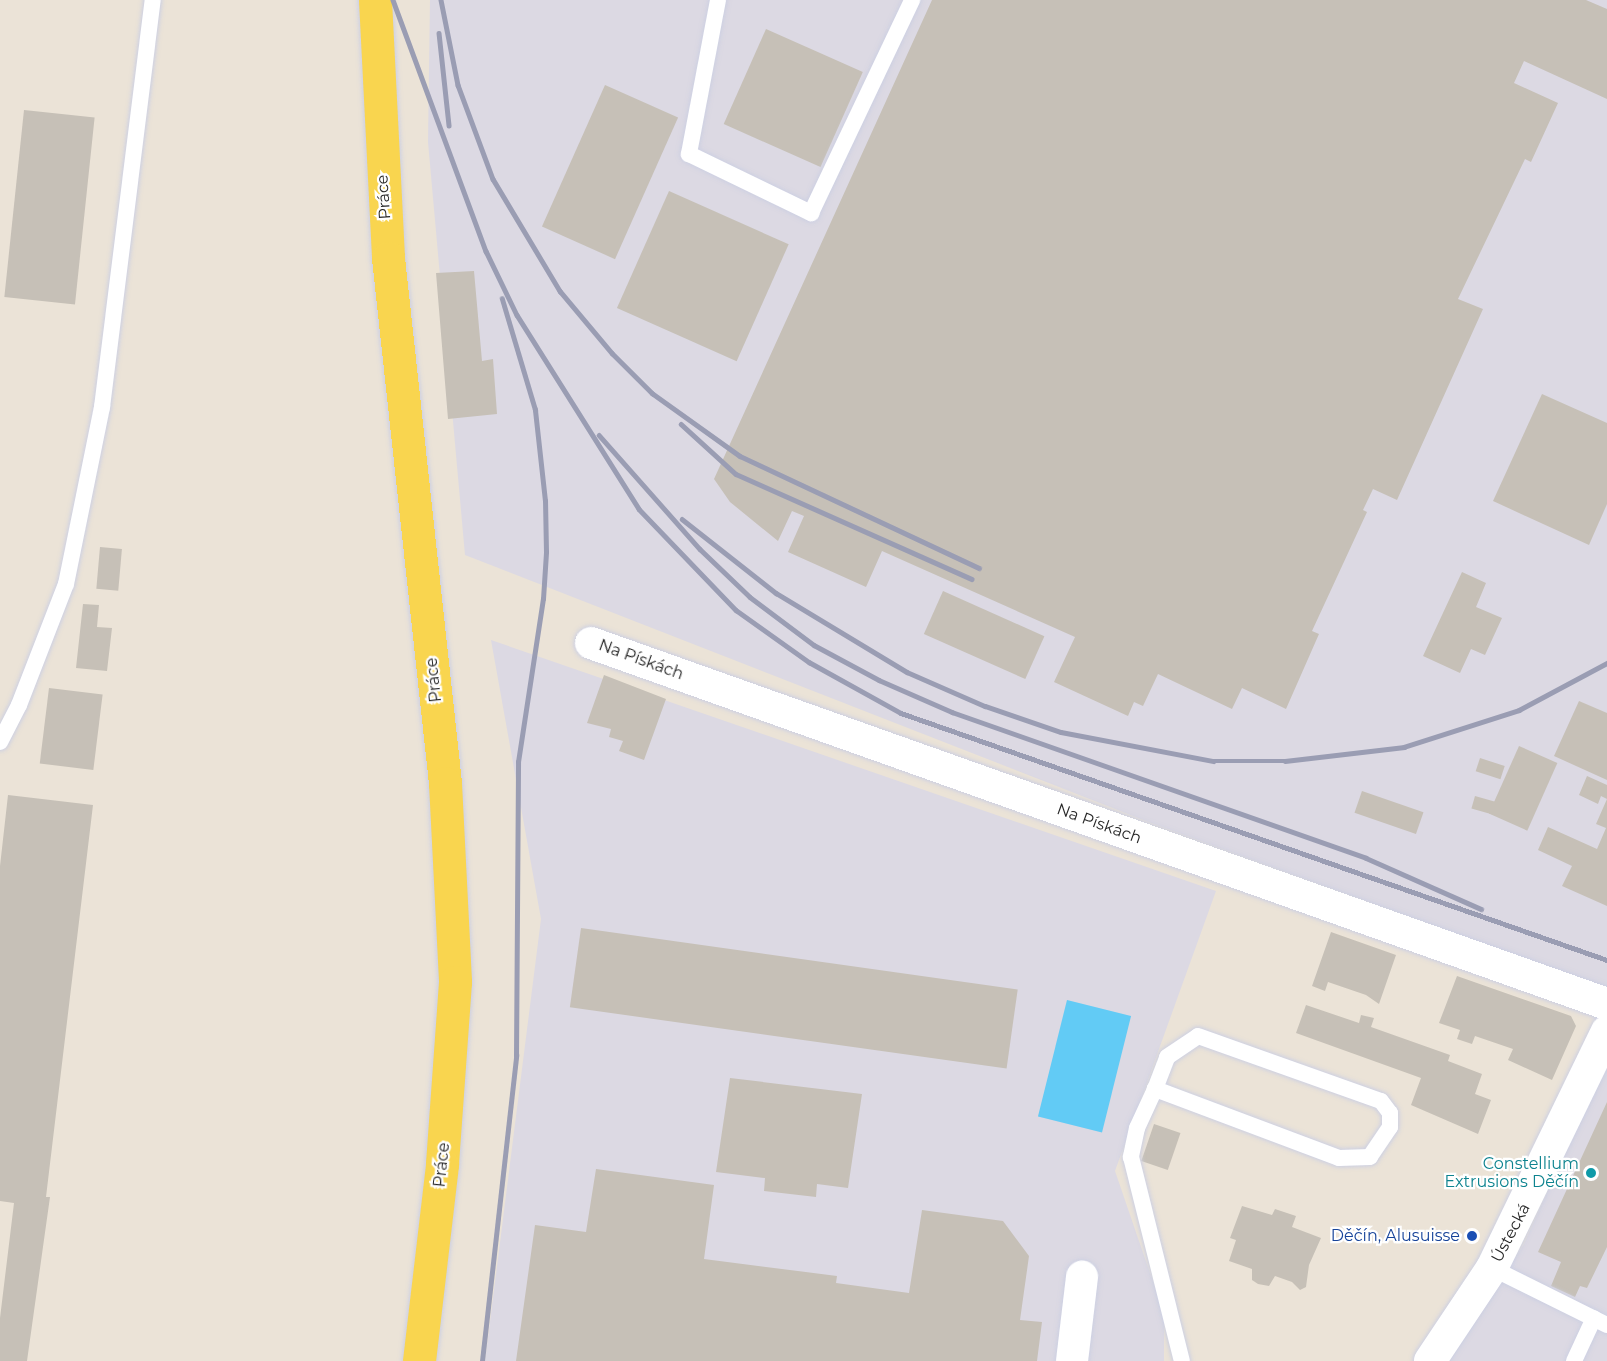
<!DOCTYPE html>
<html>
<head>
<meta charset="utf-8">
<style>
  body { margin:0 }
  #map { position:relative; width:1607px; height:1361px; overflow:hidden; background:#ebe3d7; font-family:Montserrat,sans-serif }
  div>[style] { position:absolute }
  .industrial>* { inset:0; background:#dcd9e3 }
  .water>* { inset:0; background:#62cbf5; transform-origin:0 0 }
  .building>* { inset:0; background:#c6c0b7; transform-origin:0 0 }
  .roads { filter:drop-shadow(0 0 2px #cdd0e2) drop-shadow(0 0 2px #cdd0e2) }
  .service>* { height:16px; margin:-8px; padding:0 8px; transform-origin:8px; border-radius:8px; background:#fff }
  .minor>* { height:32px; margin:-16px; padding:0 16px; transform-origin:16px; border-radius:16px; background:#fff }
  .primary>* { height:33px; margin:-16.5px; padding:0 16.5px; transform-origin:16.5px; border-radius:16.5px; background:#f9d54f }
  .rail>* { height:4.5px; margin:-2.25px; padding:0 2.25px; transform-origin:2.25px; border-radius:2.25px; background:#9a9db3 }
  .dots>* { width:16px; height:16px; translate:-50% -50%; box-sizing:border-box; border:3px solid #fff; border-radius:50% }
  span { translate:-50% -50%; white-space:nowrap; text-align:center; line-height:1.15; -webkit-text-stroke:4.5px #fff; paint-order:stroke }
  .street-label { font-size:16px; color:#272727 }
  .culture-label { font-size:16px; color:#0d838f }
  .right { translate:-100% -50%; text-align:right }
  .transit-label { font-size:16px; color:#164399 }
</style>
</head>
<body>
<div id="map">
  <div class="industrial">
    <div style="clip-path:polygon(430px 0,1607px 0,1607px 988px,1146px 821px,465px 555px,428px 142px)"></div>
    <div style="clip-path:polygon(491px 640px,1216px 891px,1115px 1171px,1164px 1314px,1164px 1361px,485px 1361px,541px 919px)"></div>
    <div style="clip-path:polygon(1607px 1060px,1607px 1361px,1447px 1361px,1524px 1244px)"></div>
  </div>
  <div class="water">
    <div style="left:1067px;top:1000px;width:66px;height:120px;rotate:14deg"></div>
  </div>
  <div class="building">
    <div style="clip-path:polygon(932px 0,1586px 0,1607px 9px,1607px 99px,1524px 61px,1514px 83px,1558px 103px,1531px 162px,1525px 159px,1458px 299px,1483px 309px,1397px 500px,1373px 489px,1363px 510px,1367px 512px,1312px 631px,1319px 634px,1286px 709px,1242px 688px,1232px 709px,1158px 674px,1143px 706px,1134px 702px,1128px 716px,1054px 682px,1075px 637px,882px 551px,866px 587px,788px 552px,804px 516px,792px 511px,778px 541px,730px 502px,714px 479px)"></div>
    <div style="left:766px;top:29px;width:106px;height:104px;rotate:24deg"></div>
    <div style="left:605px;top:85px;width:80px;height:155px;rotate:24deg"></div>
    <div style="left:24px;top:110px;width:71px;height:188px;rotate:6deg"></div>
    <div style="left:669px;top:191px;width:131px;height:128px;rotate:24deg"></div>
    <div style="clip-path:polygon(474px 271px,482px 361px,493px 359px,497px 414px,448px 419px,436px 273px)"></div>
    <div style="clip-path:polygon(1542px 394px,1607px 423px,1607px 504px,1589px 545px,1493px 501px)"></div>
    <div style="left:100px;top:547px;width:22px;height:42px;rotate:5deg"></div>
    <div style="clip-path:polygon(1462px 572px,1486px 583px,1476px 607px,1502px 618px,1485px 655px,1471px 649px,1460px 673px,1423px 656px)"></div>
    <div style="left:943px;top:591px;width:111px;height:47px;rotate:24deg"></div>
    <div style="clip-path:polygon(83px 604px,99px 605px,97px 627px,112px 628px,107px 671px,76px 668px)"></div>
    <div style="clip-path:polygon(604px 675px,666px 699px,644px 760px,619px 751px,623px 741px,609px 737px,611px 729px,587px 723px)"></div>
    <div style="left:49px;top:688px;width:54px;height:76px;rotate:7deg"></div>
    <div style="clip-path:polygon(1579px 701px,1607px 713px,1607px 780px,1554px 756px)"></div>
    <div style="left:1519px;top:746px;width:42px;height:74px;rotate:24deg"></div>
    <div style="left:1480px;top:758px;width:26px;height:14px;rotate:18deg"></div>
    <div style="clip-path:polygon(1587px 776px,1607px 785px,1607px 906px,1562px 886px,1572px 866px,1538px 850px,1548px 827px,1597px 849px,1606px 828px,1596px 824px,1607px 799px,1601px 796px,1598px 804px,1579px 795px)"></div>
    <div style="left:1362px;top:791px;width:65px;height:23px;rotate:19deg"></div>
    <div style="clip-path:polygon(8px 795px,93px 805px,46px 1197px,50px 1197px,27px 1361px,0 1361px,0 1318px,14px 1203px,0 1201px,0 866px)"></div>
    <div style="left:1475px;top:796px;width:22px;height:13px;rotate:16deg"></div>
    <div style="left:581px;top:928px;width:441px;height:80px;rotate:8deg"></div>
    <div style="clip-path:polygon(1331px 932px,1396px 955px,1379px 1004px,1366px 995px,1328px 982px,1325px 991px,1312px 986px)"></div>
    <div style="clip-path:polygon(1457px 976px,1571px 1016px,1576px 1026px,1552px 1080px,1508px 1060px,1513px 1049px,1475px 1036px,1472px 1044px,1457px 1039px,1460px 1030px,1439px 1023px)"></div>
    <div style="clip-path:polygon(1306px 1005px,1359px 1023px,1361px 1015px,1374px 1018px,1371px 1027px,1450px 1055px,1448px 1061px,1482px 1074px,1475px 1094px,1491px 1100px,1478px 1134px,1411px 1105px,1421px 1078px,1296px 1033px)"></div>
    <div style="clip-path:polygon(730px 1078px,862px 1094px,848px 1188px,817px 1184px,816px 1197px,764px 1191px,765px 1178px,716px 1172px)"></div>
    <div style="clip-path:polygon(1607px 1102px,1607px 1247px,1587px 1288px,1580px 1286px,1575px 1297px,1551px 1286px,1561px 1262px,1538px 1252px)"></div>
    <div style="left:1154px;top:1124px;width:28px;height:39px;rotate:19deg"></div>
    <div style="clip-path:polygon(596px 1169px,714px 1185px,704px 1259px,837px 1276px,836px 1283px,909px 1293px,922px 1210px,1003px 1221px,1029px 1256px,1020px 1320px,1042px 1322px,1037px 1361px,516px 1361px,535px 1225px,586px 1232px)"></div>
    <div style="clip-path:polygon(1242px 1206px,1272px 1215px,1275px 1209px,1296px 1216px,1292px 1227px,1321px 1238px,1309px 1265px,1306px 1287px,1300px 1290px,1292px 1282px,1275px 1276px,1269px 1286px,1258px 1284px,1252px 1280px,1252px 1269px,1229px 1261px,1236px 1240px,1230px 1238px)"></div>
  </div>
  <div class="roads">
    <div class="service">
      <div style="left:718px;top:0;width:157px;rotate:100.7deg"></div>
      <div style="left:689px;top:154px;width:136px;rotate:25.8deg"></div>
      <div style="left:811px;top:213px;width:236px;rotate:-64.6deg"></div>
      <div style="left:0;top:742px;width:42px;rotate:-62.8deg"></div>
      <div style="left:19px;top:705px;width:130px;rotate:-68.8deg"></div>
      <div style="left:66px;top:584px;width:181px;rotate:-78.5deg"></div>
      <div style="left:102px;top:407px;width:410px;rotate:-82.9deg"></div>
      <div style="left:1155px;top:1089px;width:34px;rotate:-69deg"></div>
      <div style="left:1167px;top:1057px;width:37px;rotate:-34deg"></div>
      <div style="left:1198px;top:1036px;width:194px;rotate:19.6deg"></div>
      <div style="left:1381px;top:1101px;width:15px;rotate:53deg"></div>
      <div style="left:1390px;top:1113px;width:14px;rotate:90deg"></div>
      <div style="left:1390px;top:1127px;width:36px;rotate:124deg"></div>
      <div style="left:1370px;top:1157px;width:31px;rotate:178deg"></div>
      <div style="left:1339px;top:1158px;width:197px;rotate:-159.4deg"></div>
      <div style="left:1155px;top:1089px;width:43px;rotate:114.8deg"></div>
      <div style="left:1137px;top:1128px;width:30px;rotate:102deg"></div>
      <div style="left:1131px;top:1157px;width:210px;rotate:76deg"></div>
      <div style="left:1492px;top:1268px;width:128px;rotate:26.4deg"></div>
      <div style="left:1574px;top:1361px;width:47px;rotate:-65.1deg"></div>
    </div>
    <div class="minor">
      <div style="left:591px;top:643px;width:1078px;rotate:19.56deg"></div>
      <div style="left:1072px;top:1361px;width:85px;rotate:-83.2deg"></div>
      <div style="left:1430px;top:1361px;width:112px;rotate:-56.3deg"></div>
      <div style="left:1492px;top:1268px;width:263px;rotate:-64.1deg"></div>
    </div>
    <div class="primary">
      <div style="left:375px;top:0;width:258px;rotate:87.1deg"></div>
      <div style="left:388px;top:258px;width:528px;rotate:83.8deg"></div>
      <div style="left:445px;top:783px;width:199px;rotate:87.1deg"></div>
      <div style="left:455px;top:982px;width:183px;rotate:94.1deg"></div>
      <div style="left:442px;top:1165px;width:197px;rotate:96.7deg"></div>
    </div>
  </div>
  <div class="rail">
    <div style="left:393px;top:0;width:268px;rotate:69.7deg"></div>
    <div style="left:486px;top:251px;width:71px;rotate:64.2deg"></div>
    <div style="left:517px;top:315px;width:229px;rotate:57.8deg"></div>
    <div style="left:639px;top:509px;width:140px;rotate:46.2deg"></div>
    <div style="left:736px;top:610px;width:90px;rotate:35.5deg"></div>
    <div style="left:809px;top:662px;width:105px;rotate:29deg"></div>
    <div style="left:901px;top:713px;width:748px;rotate:19.28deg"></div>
    <div style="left:441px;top:0;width:87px;rotate:78.7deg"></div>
    <div style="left:458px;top:85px;width:100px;rotate:69.6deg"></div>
    <div style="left:493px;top:179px;width:131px;rotate:59.1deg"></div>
    <div style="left:560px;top:291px;width:81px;rotate:50deg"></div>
    <div style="left:612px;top:353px;width:57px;rotate:45deg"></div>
    <div style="left:652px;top:393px;width:108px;rotate:35.6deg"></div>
    <div style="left:740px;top:456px;width:264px;rotate:25.1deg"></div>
    <div style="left:439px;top:33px;width:93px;rotate:83.8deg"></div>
    <div style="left:681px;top:424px;width:74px;rotate:42.3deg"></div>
    <div style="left:736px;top:474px;width:258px;rotate:24deg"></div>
    <div style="left:599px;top:435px;width:152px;rotate:48.5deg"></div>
    <div style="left:700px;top:549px;width:69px;rotate:43.8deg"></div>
    <div style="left:750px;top:597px;width:80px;rotate:36.9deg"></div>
    <div style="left:814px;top:645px;width:74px;rotate:28.3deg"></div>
    <div style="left:879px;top:680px;width:80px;rotate:23.7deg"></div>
    <div style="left:952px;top:712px;width:439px;rotate:19.4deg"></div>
    <div style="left:1366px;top:858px;width:126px;rotate:23.9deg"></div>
    <div style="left:682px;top:519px;width:120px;rotate:38.2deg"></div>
    <div style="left:776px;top:593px;width:153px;rotate:31.1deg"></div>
    <div style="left:907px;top:672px;width:85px;rotate:23.6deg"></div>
    <div style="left:985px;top:706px;width:80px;rotate:18.9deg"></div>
    <div style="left:1061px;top:732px;width:155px;rotate:10.8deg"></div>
    <div style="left:1213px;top:761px;width:72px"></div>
    <div style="left:1285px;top:761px;width:120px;rotate:-6.7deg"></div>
    <div style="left:1404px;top:747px;width:121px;rotate:-17.8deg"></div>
    <div style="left:1519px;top:710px;width:100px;rotate:-28.1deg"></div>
    <div style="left:482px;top:1361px;width:307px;rotate:-83.6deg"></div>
    <div style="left:516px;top:1056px;width:294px;rotate:-89.6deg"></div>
    <div style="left:518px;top:762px;width:165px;rotate:-81.3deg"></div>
    <div style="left:543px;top:599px;width:47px;rotate:-86.3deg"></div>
    <div style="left:546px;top:552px;width:51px;rotate:-91.1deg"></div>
    <div style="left:545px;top:501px;width:92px;rotate:-96.3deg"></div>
    <div style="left:535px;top:410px;width:116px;rotate:-106.6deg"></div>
  </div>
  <div class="dots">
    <div style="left:1591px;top:1173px;background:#0f9aa8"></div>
    <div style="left:1472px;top:1236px;background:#1a4fb4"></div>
  </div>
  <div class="street-label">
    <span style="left:384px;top:197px;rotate:-94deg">Práce</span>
    <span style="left:641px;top:660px;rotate:20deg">Na Pískách</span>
    <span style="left:434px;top:680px;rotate:-96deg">Práce</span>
    <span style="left:1099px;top:824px;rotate:20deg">Na Pískách</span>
    <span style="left:442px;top:1165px;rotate:-84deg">Práce</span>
    <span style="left:1511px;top:1233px;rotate:-62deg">Ústecká</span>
  </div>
  <div class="culture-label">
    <span class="right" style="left:1579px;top:1173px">Constellium<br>Extrusions Děčín</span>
  </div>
  <div class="transit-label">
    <span class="right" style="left:1460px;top:1236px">Děčín, Alusuisse</span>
  </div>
</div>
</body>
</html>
